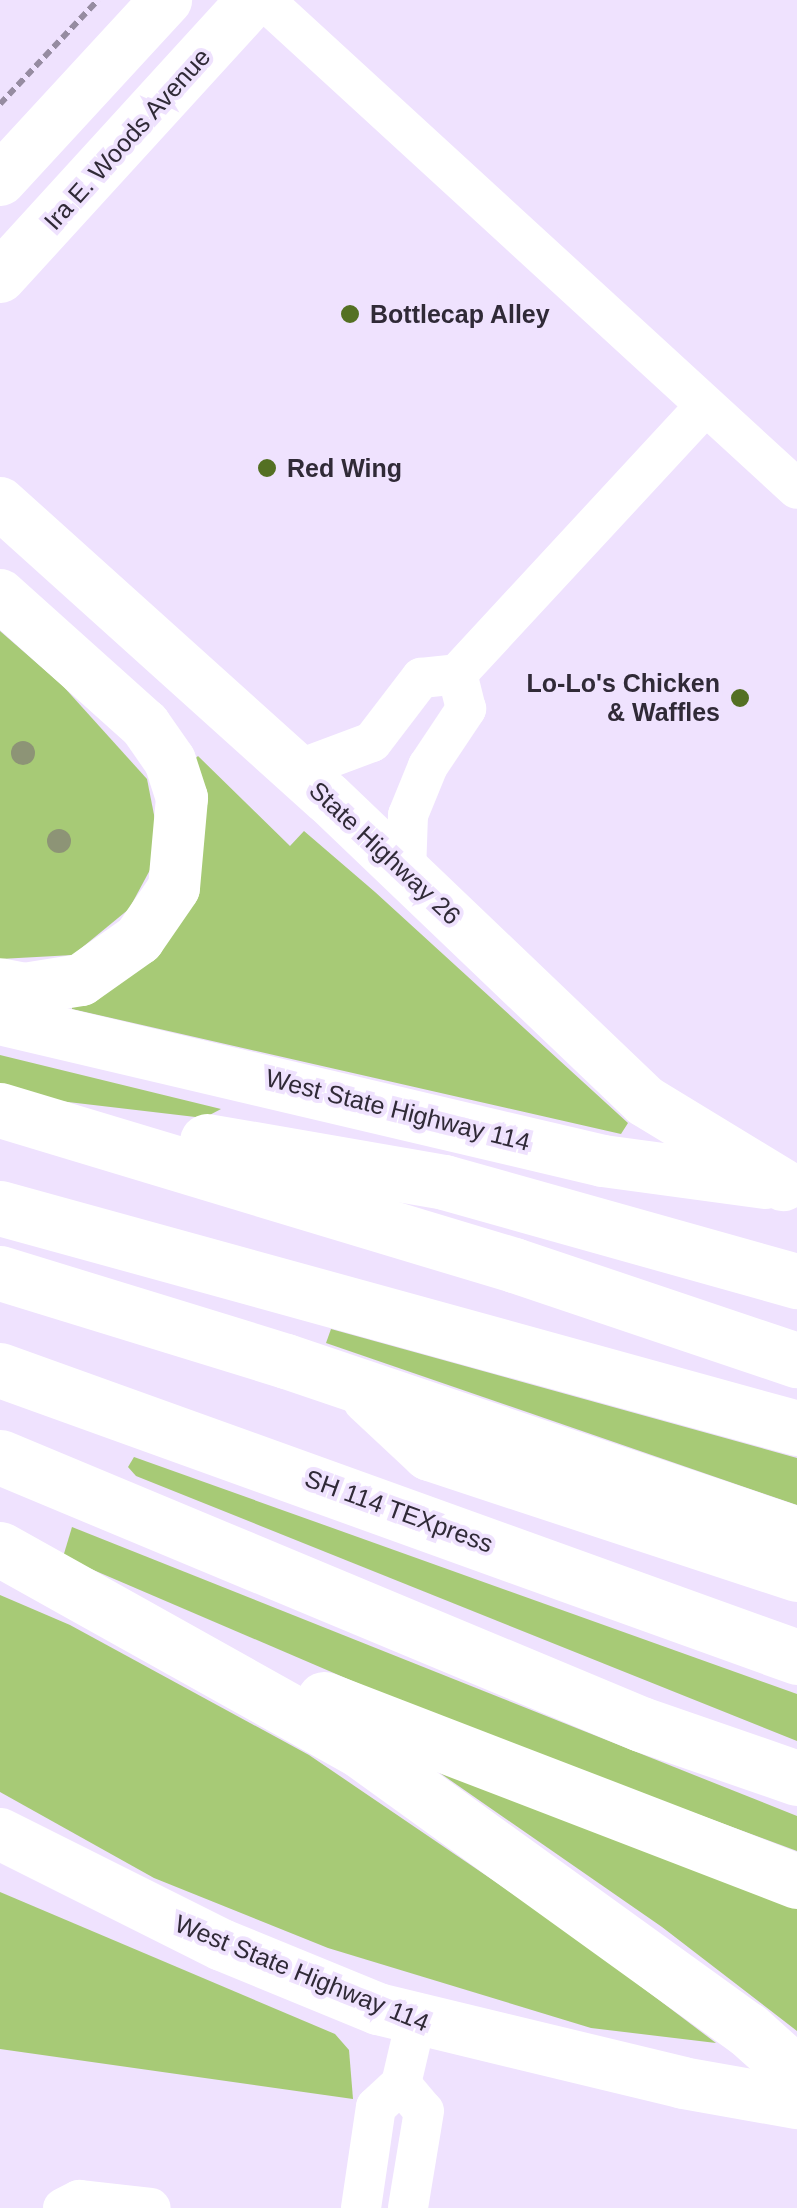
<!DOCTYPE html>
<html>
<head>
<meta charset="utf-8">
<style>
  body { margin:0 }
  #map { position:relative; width:797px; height:2208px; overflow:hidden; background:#efe2fe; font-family:Helvetica,sans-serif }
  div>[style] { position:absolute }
  .green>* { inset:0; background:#a7ca76 }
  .path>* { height:6px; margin-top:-3px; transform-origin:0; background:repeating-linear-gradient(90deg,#968ca1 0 8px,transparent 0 13px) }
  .minor>* { height:40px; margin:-20px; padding:0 20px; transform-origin:20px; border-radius:20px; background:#fff }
  .major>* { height:52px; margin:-26px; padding:0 26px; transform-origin:26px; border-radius:26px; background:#fff }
  .highway>* { height:55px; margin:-27.5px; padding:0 27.5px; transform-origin:27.5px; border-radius:27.5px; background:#fff }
  .trees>* { width:24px; height:24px; margin:-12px; border-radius:50%; background:#8d9476 }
  .dots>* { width:28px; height:28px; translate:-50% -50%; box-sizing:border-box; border:5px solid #efe2fe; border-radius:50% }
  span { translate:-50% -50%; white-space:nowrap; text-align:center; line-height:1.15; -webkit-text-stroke:8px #efe2fe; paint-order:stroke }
  .street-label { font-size:25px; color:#302a37 }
  .poi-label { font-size:25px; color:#302a37; font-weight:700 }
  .left { translate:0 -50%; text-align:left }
  .right { translate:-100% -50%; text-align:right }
</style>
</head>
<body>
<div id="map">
  <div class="green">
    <div style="clip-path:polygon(0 631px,63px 686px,147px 779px,156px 825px,151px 868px,129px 909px,73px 955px,0 959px)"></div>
    <div style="clip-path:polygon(198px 756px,290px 846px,304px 831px,375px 892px,628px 1123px,621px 1134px,72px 1009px,72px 997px,130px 966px,187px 766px)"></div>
    <div style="clip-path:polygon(0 1055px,221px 1109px,204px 1118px,0 1094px)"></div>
    <div style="clip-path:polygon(331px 1329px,797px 1458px,797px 1505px,326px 1343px)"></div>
    <div style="clip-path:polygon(134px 1457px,797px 1694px,797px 1741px,136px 1476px,128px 1467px)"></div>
    <div style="clip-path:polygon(72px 1527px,797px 1816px,797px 1851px,448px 1722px,63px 1557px)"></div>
    <div style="clip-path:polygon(0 1595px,70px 1625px,309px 1755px,569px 1932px,716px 2043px,591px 2028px,328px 1948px,154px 1878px,0 1792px)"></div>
    <div style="clip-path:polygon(411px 1753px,797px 1903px,797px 2031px,662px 1927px)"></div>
    <div style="clip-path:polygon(0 1892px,335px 2034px,349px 2050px,353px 2099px,0 2049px)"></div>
  </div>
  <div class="path">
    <div style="left:0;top:104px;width:143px;rotate:-46.7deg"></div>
  </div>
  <div class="minor">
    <div style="left:264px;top:0;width:723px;rotate:42.53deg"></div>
    <div style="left:297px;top:770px;width:80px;rotate:-20.5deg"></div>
    <div style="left:372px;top:742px;width:81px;rotate:-52.6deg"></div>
    <div style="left:421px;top:678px;width:36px;rotate:-6deg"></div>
    <div style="left:457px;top:674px;width:364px;rotate:-47.2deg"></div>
    <div style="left:406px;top:872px;width:57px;rotate:-88deg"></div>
    <div style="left:408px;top:815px;width:53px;rotate:-67.8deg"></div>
    <div style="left:428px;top:766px;width:69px;rotate:-56.3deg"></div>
    <div style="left:466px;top:709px;width:36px;rotate:-104deg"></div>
    <div style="left:401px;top:2084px;width:35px;rotate:50deg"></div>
    <div style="left:424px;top:2111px;width:98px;rotate:99.4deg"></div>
    <div style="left:63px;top:2208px;width:18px;rotate:-27deg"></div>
    <div style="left:79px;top:2200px;width:72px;rotate:6.3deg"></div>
    <div style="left:361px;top:2208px;width:102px;rotate:-81.6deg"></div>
    <div style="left:376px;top:2107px;width:34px;rotate:-43deg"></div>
    <div style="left:401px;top:2084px;width:66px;rotate:-76.8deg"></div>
  </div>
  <div class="major">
    <div style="left:0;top:180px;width:245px;rotate:-47.3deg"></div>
    <div style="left:0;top:277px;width:375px;rotate:-47.6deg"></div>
    <div style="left:0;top:503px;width:441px;rotate:42deg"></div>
    <div style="left:328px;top:798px;width:439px;rotate:43.7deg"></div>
    <div style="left:645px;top:1101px;width:162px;rotate:31.3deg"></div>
    <div style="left:0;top:595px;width:195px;rotate:41.9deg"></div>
    <div style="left:145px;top:725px;width:44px;rotate:55.2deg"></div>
    <div style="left:170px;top:761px;width:39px;rotate:72deg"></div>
    <div style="left:182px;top:798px;width:90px;rotate:95.1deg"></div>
    <div style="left:174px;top:888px;width:62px;rotate:124.5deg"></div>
    <div style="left:139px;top:939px;width:71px;rotate:144.7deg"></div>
    <div style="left:81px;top:980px;width:57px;rotate:170.9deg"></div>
    <div style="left:25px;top:989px;width:25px;rotate:-169deg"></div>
    <div style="left:0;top:1019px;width:619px;rotate:13.25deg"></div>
    <div style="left:603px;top:1161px;width:164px;rotate:7.7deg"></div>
    <div style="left:0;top:1834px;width:248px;rotate:26.6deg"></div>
    <div style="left:222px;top:1945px;width:169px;rotate:22.3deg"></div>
    <div style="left:378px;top:2009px;width:314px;rotate:13.6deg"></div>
    <div style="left:683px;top:2083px;width:116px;rotate:10deg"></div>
  </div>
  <div class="highway">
    <div style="left:0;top:1110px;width:537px;rotate:16.78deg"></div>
    <div style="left:514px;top:1265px;width:299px;rotate:18.6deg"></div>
    <div style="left:207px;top:1141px;width:241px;rotate:9.8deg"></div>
    <div style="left:444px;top:1182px;width:367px;rotate:15.7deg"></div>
    <div style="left:0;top:1208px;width:827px;rotate:15.43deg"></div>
    <div style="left:0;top:1273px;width:299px;rotate:17.1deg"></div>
    <div style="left:286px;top:1361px;width:539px;rotate:18.7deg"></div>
    <div style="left:0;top:1370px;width:847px;rotate:19.8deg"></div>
    <div style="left:369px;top:1397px;width:82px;rotate:43deg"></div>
    <div style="left:429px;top:1453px;width:387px;rotate:18.2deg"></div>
    <div style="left:0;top:1457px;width:694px;rotate:22.61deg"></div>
    <div style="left:641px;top:1724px;width:165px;rotate:19.1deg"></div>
    <div style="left:0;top:1549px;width:414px;rotate:29.2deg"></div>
    <div style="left:361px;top:1751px;width:476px;rotate:35.8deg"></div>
    <div style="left:747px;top:2029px;width:67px;rotate:42deg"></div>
    <div style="left:324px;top:1699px;width:507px;rotate:21.05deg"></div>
  </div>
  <div class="trees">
    <div style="left:23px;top:753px"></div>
    <div style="left:59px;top:841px"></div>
  </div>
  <div class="dots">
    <div style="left:350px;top:314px;background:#547023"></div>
    <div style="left:267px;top:468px;background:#547023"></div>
    <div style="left:740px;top:698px;background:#547023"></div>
  </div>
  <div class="street-label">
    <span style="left:127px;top:139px;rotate:-48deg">Ira E. Woods Avenue</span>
    <span style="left:385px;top:853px;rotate:43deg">State Highway 26</span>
    <span style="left:398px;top:1110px;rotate:14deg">West State Highway 114</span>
    <span style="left:399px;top:1511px;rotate:20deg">SH 114 TEXpress</span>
    <span style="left:302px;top:1973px;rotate:22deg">West State Highway 114</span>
  </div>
  <div class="poi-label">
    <span class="left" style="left:370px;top:314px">Bottlecap Alley</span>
    <span class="left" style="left:287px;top:468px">Red Wing</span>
    <span class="right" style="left:720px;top:698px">Lo-Lo's Chicken<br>&amp; Waffles</span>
  </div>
</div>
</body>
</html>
